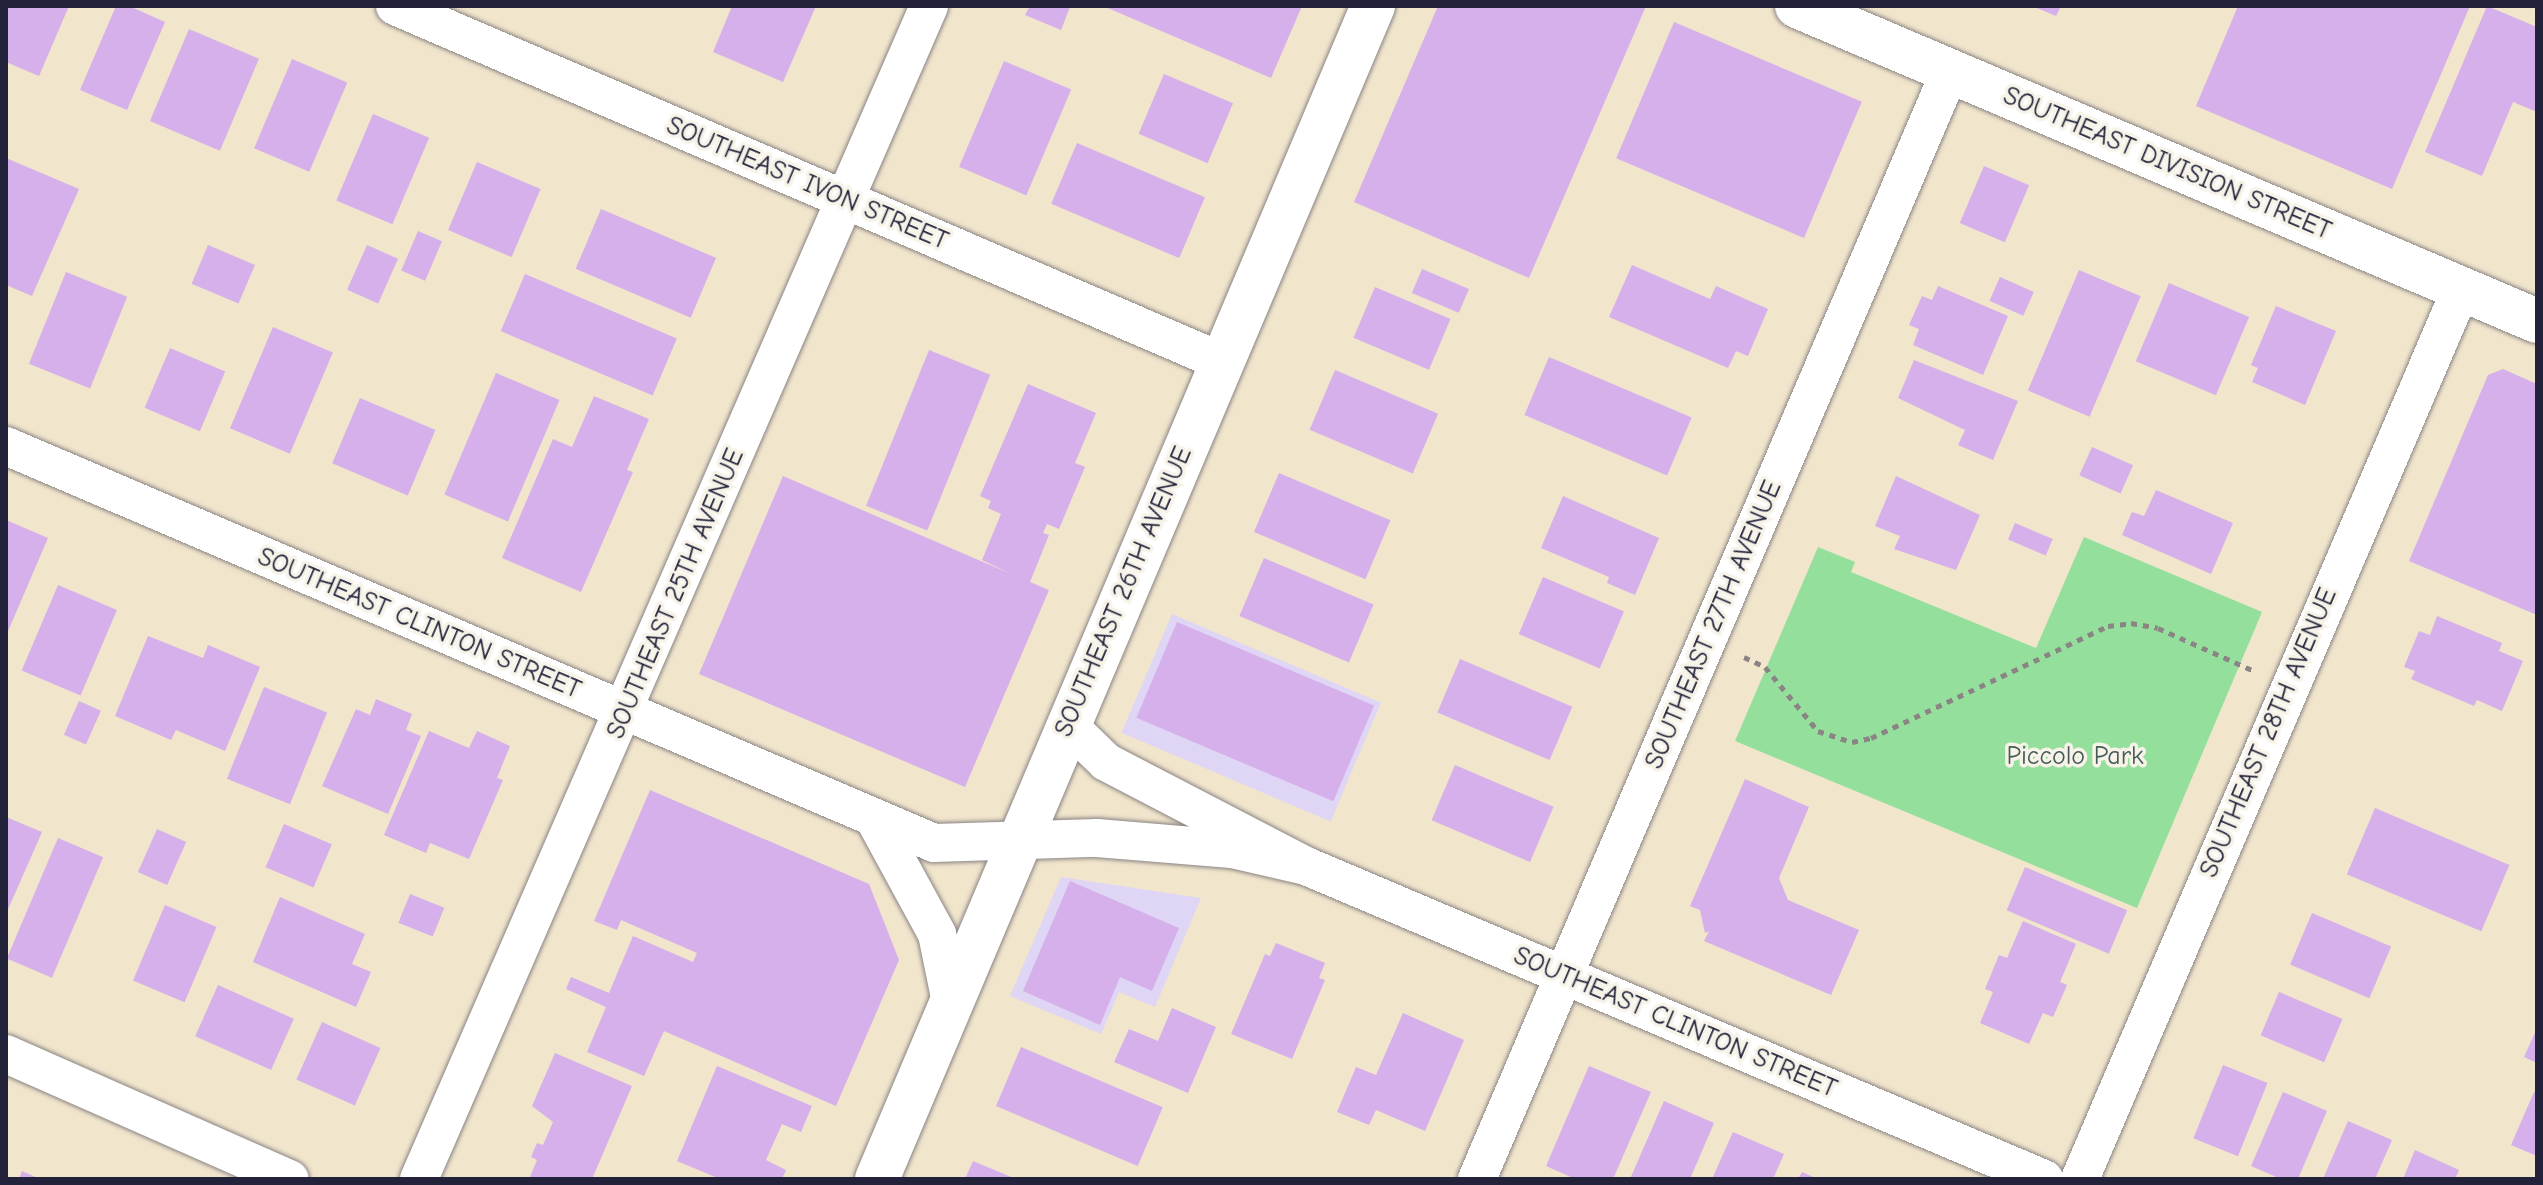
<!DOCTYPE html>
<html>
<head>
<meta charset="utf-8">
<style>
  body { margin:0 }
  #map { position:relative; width:2543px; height:1185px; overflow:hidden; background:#f1e5cc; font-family:"Comic Neue",sans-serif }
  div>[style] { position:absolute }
  .built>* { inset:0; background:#dfd5f5; transform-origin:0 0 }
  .green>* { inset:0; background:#94df9b }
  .building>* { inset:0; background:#d5b0ea; transform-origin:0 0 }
  .path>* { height:5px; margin-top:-2.5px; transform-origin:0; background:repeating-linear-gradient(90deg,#8a8484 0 6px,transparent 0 12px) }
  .roads { filter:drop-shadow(0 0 2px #8a8484) drop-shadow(0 0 2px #8a8484) }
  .minor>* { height:38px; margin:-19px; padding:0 19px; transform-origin:19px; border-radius:19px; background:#fff }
  .tertiary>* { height:44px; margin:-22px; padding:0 22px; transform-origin:22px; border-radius:22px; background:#fff }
  .secondary>* { height:44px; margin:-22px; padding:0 22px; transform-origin:22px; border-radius:22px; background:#fff }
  span { translate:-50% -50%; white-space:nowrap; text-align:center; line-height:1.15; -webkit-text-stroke:7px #f7f3e8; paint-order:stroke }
  .street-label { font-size:26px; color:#22223b }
  .park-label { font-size:26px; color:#445b58 }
  .frame { position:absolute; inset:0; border:8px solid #22223b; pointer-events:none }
</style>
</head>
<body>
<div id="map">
  <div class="built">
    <div style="left:1172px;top:614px;width:227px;height:129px;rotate:23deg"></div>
    <div style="clip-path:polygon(1061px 877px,1201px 898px,1155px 1007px,1119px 992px,1101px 1034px,1010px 996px)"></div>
  </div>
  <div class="green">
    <div style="clip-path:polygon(2084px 537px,2262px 612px,2137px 908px,1735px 741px,1818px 547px,1855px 562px,1851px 572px,2036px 648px)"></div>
  </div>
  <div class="building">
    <div style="clip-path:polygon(6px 6px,69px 6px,39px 76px,6px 62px)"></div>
    <div style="clip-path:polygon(116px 6px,129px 6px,165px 22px,127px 110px,80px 90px)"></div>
    <div style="clip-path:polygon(732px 6px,816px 6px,783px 82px,713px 52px)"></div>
    <div style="clip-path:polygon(1030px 6px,1067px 6px,1070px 7px,1061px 30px,1025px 15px)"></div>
    <div style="clip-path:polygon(1103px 6px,1302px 6px,1271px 78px)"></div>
    <div style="clip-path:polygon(1438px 6px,1646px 6px,1529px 278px,1354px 202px)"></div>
    <div style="clip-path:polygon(2032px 6px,2061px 6px,2056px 16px)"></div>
    <div style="clip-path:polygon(2238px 6px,2470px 6px,2392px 189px,2196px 106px)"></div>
    <div style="clip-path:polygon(2487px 6px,2537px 27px,2537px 112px,2513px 102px,2482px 176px,2425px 152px)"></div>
    <div style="left:1674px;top:22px;width:204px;height:148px;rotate:23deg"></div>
    <div style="left:189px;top:29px;width:76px;height:100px;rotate:23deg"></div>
    <div style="left:292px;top:59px;width:60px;height:97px;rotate:23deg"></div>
    <div style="left:1004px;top:61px;width:73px;height:115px;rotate:23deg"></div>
    <div style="left:1164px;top:74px;width:75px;height:65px;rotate:23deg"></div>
    <div style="left:373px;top:114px;width:61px;height:94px;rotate:23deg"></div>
    <div style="left:1077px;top:143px;width:139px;height:66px;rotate:23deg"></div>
    <div style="clip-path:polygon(6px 158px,79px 189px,32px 296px,6px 285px)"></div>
    <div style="left:477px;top:162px;width:69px;height:74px;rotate:23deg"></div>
    <div style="left:1984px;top:166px;width:49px;height:62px;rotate:23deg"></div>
    <div style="left:601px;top:209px;width:125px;height:65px;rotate:23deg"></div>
    <div style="left:418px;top:231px;width:26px;height:43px;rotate:23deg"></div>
    <div style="left:208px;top:245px;width:51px;height:42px;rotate:23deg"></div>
    <div style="left:367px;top:245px;width:34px;height:49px;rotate:24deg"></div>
    <div style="clip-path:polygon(1632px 265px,1710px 299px,1716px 286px,1768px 309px,1748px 356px,1736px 351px,1728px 368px,1609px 317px)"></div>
    <div style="left:1422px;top:269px;width:51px;height:26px;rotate:23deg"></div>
    <div style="left:2079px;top:270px;width:67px;height:131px;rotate:23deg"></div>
    <div style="left:66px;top:272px;width:66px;height:99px;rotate:22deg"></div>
    <div style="left:525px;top:274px;width:165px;height:62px;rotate:23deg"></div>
    <div style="left:2000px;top:277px;width:37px;height:26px;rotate:24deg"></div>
    <div style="left:2169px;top:283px;width:87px;height:85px;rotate:23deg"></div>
    <div style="clip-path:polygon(1938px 286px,2008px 316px,1983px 375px,1913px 345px,1919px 329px,1909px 325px,1922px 296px,1932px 300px)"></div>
    <div style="left:1375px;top:287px;width:82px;height:55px;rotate:23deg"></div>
    <div style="clip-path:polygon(2276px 306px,2336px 331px,2305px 405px,2252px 382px,2258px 368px,2251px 365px)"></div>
    <div style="left:273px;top:327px;width:65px;height:110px;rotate:23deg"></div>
    <div style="left:170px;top:348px;width:60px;height:65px;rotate:23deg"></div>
    <div style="left:929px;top:350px;width:66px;height:168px;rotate:22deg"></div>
    <div style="left:1549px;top:357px;width:155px;height:63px;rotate:23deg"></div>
    <div style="clip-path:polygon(1914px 360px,2018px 401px,1993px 460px,1958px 445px,1965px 430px,1898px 398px)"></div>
    <div style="clip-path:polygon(2503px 369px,2537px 384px,2537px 615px,2409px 561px,2488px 375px)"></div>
    <div style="left:1335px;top:370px;width:112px;height:65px;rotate:23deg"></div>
    <div style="left:496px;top:373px;width:69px;height:132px;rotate:23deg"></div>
    <div style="clip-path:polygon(1028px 384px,1096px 413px,1075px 463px,1085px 467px,1059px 529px,1047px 524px,1043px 533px,1049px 535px,1030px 582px,1049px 590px,965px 787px,699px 674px,783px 476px,1011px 574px,982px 560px,1001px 514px,988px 508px,991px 501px,980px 496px)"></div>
    <div style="clip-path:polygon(594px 396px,649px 419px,627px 470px,633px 472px,581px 592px,502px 558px,553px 439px,572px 447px)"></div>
    <div style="left:360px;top:398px;width:82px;height:71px;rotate:23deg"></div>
    <div style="left:2092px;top:447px;width:45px;height:31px;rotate:24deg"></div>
    <div style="left:1279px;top:473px;width:121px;height:64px;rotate:23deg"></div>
    <div style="clip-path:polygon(1896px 476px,1980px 515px,1956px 570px,1894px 549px,1900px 536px,1875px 526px)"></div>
    <div style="clip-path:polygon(2156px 490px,2233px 523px,2211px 574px,2122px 535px,2132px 512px,2144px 516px)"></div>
    <div style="clip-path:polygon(1563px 496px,1659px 538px,1635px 595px,1607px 583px,1609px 577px,1541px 548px)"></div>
    <div style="clip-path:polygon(6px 520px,48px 538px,6px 636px)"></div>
    <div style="left:2015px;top:523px;width:41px;height:18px;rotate:23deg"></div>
    <div style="left:1264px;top:558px;width:119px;height:63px;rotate:23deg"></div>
    <div style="left:1543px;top:577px;width:88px;height:62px;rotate:23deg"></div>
    <div style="left:58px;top:585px;width:64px;height:93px;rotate:23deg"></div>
    <div style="clip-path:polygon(2437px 616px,2502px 643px,2499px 651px,2523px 661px,2502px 711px,2477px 700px,2474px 706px,2411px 679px,2415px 671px,2404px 667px,2419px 631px,2430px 635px)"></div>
    <div style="left:1177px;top:622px;width:214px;height:104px;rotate:23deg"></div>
    <div style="clip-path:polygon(148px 636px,203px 658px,208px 645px,260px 667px,225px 751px,176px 730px,171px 740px,115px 716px)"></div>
    <div style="left:1460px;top:659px;width:122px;height:58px;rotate:23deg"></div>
    <div style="left:264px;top:687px;width:68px;height:99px;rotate:22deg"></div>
    <div style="clip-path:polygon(376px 699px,412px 714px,406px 730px,421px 736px,388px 814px,322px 786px,356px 709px,370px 715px)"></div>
    <div style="left:79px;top:701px;width:24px;height:37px;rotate:24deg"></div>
    <div style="clip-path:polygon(429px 731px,469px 748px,477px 731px,510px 746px,497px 778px,503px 780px,469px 859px,430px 843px,426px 853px,384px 835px)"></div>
    <div style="left:1455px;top:765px;width:107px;height:60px;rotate:23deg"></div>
    <div style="clip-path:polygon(1745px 779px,1809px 807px,1779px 878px,1788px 900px,1859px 930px,1831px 995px,1704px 941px,1709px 931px,1705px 933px,1700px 910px,1690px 906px)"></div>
    <div style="clip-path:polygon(650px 790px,869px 884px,899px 960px,836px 1106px,664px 1031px,644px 1076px,587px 1052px,606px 1007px,566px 989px,571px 977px,609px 993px,633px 936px,693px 962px,697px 953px,621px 920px,617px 930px,594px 921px)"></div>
    <div style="left:2375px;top:808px;width:146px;height:72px;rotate:23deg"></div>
    <div style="clip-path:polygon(6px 817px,42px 832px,6px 914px)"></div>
    <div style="left:284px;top:824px;width:52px;height:47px;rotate:23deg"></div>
    <div style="left:157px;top:829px;width:32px;height:47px;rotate:24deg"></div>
    <div style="left:58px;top:838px;width:49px;height:131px;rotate:23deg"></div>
    <div style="left:2025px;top:867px;width:111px;height:47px;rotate:23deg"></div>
    <div style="clip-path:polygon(1070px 881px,1179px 928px,1152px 991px,1120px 977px,1100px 1025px,1023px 991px)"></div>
    <div style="left:410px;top:894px;width:37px;height:31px;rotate:22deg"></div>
    <div style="clip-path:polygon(280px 897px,365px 934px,352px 964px,371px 972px,356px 1007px,253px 962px)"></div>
    <div style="left:165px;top:905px;width:56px;height:82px;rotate:23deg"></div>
    <div style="left:2312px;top:913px;width:86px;height:56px;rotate:23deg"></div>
    <div style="clip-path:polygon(2023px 921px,2076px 944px,2060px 982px,2067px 985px,2053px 1017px,2043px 1013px,2029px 1044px,1980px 1023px,1993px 992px,1985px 989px,1999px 955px,2007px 958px)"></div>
    <div style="clip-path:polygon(1276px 943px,1325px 963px,1319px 978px,1325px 980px,1292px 1059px,1231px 1034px,1265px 954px,1270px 956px)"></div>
    <div style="left:218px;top:985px;width:83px;height:56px;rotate:24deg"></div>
    <div style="left:2279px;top:992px;width:69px;height:47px;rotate:23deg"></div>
    <div style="clip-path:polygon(1172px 1008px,1216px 1027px,1188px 1093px,1114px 1062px,1129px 1029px,1158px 1041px)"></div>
    <div style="clip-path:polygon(1403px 1013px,1464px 1040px,1425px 1131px,1376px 1110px,1369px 1125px,1337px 1112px,1356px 1067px,1376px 1075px)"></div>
    <div style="left:322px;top:1022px;width:64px;height:63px;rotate:24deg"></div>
    <div style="clip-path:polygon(2537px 1028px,2537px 1063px,2524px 1057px)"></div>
    <div style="left:1021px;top:1047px;width:154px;height:64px;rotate:23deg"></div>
    <div style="clip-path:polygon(555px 1053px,632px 1086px,592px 1179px,529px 1179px,537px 1160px,531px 1157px,537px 1143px,543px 1145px,553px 1122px,532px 1106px)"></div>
    <div style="left:2223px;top:1065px;width:48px;height:79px;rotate:22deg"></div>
    <div style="clip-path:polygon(717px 1066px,812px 1106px,801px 1132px,782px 1124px,766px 1160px,786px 1170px,782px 1179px,720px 1179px,677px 1161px)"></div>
    <div style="clip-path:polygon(1589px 1066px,1651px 1092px,1613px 1179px,1575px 1179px,1546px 1166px)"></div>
    <div style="clip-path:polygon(2283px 1092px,2327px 1111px,2298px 1179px,2281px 1179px,2251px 1166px)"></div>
    <div style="clip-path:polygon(2534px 1092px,2537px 1093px,2537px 1156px,2511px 1145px)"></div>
    <div style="clip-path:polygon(1664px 1101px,1714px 1123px,1690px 1179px,1630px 1179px)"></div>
    <div style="clip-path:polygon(2348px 1121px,2392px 1140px,2375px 1179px,2323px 1179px)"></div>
    <div style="clip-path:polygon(1733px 1132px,1784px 1154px,1773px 1179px,1712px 1179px)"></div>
    <div style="clip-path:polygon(2415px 1150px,2459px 1170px,2455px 1179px,2403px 1179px)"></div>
    <div style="clip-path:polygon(973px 1161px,1016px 1179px,965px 1179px)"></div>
    <div style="clip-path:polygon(22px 1171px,40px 1179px,19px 1179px)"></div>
    <div style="clip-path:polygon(1802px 1172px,1818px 1179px,1798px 1179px)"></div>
  </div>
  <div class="path">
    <div style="left:1744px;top:657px;width:23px;rotate:25deg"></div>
    <div style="left:1765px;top:667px;width:83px;rotate:50.4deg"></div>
    <div style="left:1818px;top:731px;width:36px;rotate:18deg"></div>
    <div style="left:1852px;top:742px;width:19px;rotate:-12deg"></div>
    <div style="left:1871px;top:738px;width:262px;rotate:-25.3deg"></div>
    <div style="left:2108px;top:626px;width:23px;rotate:-7deg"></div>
    <div style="left:2131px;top:623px;width:27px;rotate:10deg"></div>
    <div style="left:2158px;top:628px;width:103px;rotate:24.1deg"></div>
  </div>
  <div class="roads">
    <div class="minor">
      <div style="left:395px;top:6px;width:898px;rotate:23.28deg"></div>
      <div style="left:6px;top:446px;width:1009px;rotate:23.16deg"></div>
      <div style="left:934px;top:843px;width:163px;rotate:-1.8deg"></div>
      <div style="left:1097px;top:838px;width:135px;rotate:4.7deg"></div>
      <div style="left:1232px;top:849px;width:76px;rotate:12.9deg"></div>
      <div style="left:1068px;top:725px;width:53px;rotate:44.2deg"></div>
      <div style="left:1106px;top:762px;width:225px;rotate:27.5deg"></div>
      <div style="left:1306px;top:866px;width:802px;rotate:22.98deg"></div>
      <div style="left:876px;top:822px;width:128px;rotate:61.4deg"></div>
      <div style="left:937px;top:934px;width:69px;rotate:78.4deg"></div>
      <div style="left:6px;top:1054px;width:310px;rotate:23.8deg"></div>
      <div style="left:419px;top:1179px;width:1279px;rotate:-66.5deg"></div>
      <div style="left:1477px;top:1179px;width:1205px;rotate:-66.88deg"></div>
      <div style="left:2080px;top:1179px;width:968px;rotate:-66.82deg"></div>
    </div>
    <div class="tertiary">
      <div style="left:877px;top:1179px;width:1274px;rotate:-67.08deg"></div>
    </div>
    <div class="secondary">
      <div style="left:1797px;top:6px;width:804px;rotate:23.06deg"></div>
    </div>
  </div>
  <div class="street-label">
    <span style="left:2167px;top:164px;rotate:23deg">SOUTHEAST DIVISION STREET</span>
    <span style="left:807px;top:184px;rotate:23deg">SOUTHEAST IVON STREET</span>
    <span style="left:1124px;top:592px;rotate:-67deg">SOUTHEAST 26TH AVENUE</span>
    <span style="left:676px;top:594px;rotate:-67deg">SOUTHEAST 25TH AVENUE</span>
    <span style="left:419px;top:624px;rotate:23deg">SOUTHEAST CLINTON STREET</span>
    <span style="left:1714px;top:625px;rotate:-67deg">SOUTHEAST 27TH AVENUE</span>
    <span style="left:2269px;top:733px;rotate:-67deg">SOUTHEAST 28TH AVENUE</span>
    <span style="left:1675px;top:1023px;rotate:23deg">SOUTHEAST CLINTON STREET</span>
  </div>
  <div class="park-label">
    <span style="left:2075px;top:757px">Piccolo Park</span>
  </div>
  <div class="frame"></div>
</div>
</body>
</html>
